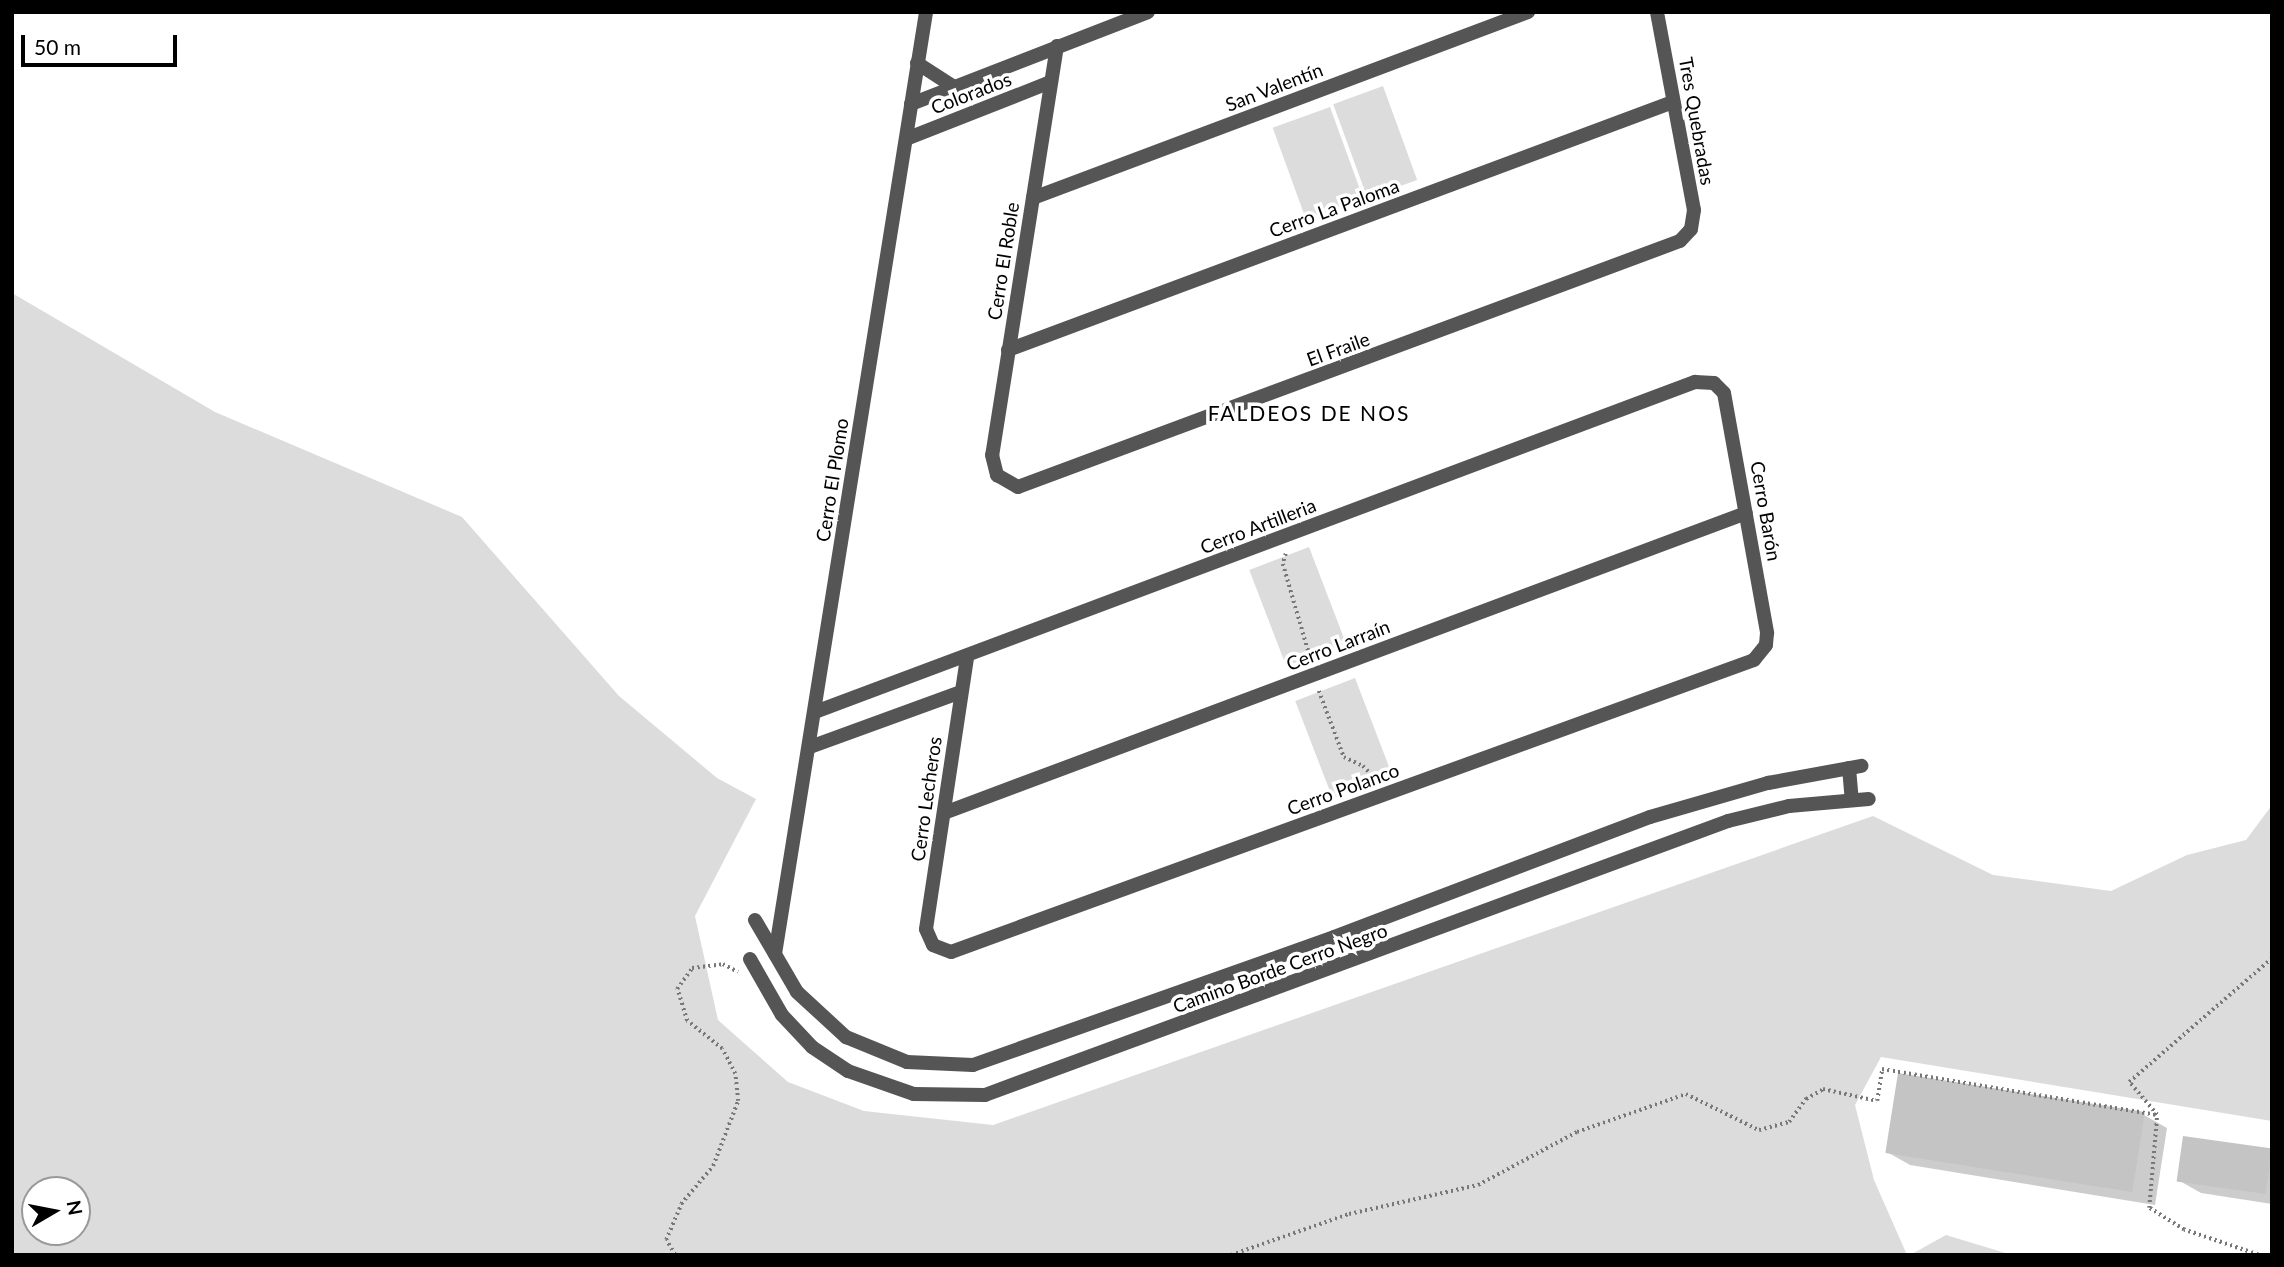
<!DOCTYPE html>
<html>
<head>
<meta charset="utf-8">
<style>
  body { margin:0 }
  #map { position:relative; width:2284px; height:1267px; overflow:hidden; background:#fff; font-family:Lato,sans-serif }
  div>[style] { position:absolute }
  .green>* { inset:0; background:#dcdcdc; transform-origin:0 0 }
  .shadow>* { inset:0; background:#0003 }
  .building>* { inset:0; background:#c4c4c4; transform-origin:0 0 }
  .path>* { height:3.5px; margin-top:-1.75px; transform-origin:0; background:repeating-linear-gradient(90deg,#777 0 2px,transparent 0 5.5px) }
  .minor>* { height:14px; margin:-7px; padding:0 7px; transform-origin:7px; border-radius:7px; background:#555 }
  span { translate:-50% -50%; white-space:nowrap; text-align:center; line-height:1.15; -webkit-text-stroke:7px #fff; paint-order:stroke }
  .street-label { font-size:19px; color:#000 }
  .neighbourhood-label { font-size:21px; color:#000; letter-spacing:2px }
  .frame { position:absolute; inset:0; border:14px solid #000; pointer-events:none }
  .north { position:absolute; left:21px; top:1176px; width:70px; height:70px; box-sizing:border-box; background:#fff; border:2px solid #999; border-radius:50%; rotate:80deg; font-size:19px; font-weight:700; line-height:28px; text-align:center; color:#000 }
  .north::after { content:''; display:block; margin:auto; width:24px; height:32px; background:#000; clip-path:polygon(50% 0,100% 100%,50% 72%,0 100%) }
  .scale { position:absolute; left:21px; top:35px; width:156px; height:32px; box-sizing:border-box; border:4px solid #000; border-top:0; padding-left:9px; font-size:21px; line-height:24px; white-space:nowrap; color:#000; -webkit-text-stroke:5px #fff; paint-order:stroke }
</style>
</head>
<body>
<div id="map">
  <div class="green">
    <div style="left:1383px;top:86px;width:100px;height:53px;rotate:70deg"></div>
    <div style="left:1330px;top:107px;width:97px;height:61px;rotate:70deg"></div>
    <div style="clip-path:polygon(evenodd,12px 293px,215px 412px,462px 517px,619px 696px,717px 778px,756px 799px,695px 916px,718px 1020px,788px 1082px,864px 1111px,993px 1125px,1873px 816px,1993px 875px,2111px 891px,2187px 855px,2246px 840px,2272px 805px,2272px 1121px,1881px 1057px,1855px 1105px,1874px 1180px,1907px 1255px,12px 1255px,12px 293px,77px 1190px,77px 1232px,35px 1232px,35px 1190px,77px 1190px)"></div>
    <div style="left:1309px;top:547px;width:103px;height:64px;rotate:69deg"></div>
    <div style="left:1355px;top:678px;width:103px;height:64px;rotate:69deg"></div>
    <div style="clip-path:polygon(1946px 1235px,2012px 1255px,1910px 1255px)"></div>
  </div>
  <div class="shadow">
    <div style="clip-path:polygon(2144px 1115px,2167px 1128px,2155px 1205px,1910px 1165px,1887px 1152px)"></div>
    <div style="clip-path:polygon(2272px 1151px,2272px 1204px,2201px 1193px,2178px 1180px)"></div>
  </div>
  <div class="building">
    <div style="left:1898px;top:1073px;width:250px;height:81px;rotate:9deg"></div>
    <div style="left:2183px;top:1136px;width:90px;height:46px;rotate:8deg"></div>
  </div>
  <div class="path">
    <div style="left:1286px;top:554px;width:10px;rotate:107deg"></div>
    <div style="left:1283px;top:564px;width:90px;rotate:73.8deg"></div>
    <div style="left:1308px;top:650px;width:11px;rotate:38deg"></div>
    <div style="left:1319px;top:691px;width:71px;rotate:69.3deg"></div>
    <div style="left:1344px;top:757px;width:21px;rotate:25deg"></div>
    <div style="left:1363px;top:766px;width:20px;rotate:45deg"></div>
    <div style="left:675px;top:1255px;width:17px;rotate:-121deg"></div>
    <div style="left:666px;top:1240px;width:39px;rotate:-67deg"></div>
    <div style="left:681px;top:1204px;width:50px;rotate:-49.9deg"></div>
    <div style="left:713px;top:1166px;width:70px;rotate:-69deg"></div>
    <div style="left:738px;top:1101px;width:27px;rotate:-96deg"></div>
    <div style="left:735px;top:1074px;width:28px;rotate:-117deg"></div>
    <div style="left:722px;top:1049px;width:45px;rotate:-141.3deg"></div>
    <div style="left:687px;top:1021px;width:34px;rotate:-107deg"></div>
    <div style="left:677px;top:989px;width:26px;rotate:-54deg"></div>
    <div style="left:692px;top:968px;width:31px;rotate:-7deg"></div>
    <div style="left:723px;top:964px;width:17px;rotate:28deg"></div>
    <div style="left:1231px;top:1255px;width:125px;rotate:-19.2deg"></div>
    <div style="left:1349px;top:1214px;width:132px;rotate:-12.7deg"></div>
    <div style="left:1478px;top:1185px;width:112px;rotate:-28.2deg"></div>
    <div style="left:1577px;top:1132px;width:115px;rotate:-19.2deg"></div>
    <div style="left:1686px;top:1094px;width:81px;rotate:26.3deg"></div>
    <div style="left:1759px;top:1130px;width:31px;rotate:-15deg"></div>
    <div style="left:1789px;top:1122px;width:29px;rotate:-54deg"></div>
    <div style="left:1806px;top:1099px;width:20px;rotate:-30deg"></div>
    <div style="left:1823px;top:1089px;width:55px;rotate:12.5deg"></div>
    <div style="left:1877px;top:1101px;width:32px;rotate:-81deg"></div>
    <div style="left:1882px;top:1069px;width:279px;rotate:9.5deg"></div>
    <div style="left:2258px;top:1255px;width:78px;rotate:-161.3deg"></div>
    <div style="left:2184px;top:1230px;width:41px;rotate:-147.8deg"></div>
    <div style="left:2149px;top:1208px;width:93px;rotate:-85.1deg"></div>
    <div style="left:2157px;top:1115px;width:43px;rotate:-130.3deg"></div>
    <div style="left:2129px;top:1082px;width:189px;rotate:-40.9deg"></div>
  </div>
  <div class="minor">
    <div style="left:1057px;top:46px;width:414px;rotate:99deg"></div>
    <div style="left:992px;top:455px;width:21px;rotate:76deg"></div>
    <div style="left:997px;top:475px;width:24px;rotate:30deg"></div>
    <div style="left:1018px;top:487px;width:706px;rotate:-20.39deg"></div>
    <div style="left:1680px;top:241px;width:16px;rotate:-47deg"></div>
    <div style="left:1691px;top:229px;width:19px;rotate:-81deg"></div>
    <div style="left:1694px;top:210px;width:201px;rotate:-100.6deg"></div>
    <div style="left:917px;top:63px;width:44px;rotate:33deg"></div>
    <div style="left:911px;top:104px;width:254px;rotate:-21.2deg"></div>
    <div style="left:906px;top:139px;width:156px;rotate:-21.5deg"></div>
    <div style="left:1033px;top:198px;width:529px;rotate:-20.59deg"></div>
    <div style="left:1008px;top:350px;width:710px;rotate:-20.45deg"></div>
    <div style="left:815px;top:712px;width:940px;rotate:-20.56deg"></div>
    <div style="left:1695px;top:382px;width:19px;rotate:3deg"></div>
    <div style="left:1714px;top:383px;width:14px;rotate:45deg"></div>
    <div style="left:1724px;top:393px;width:244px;rotate:79.8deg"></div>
    <div style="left:1767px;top:633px;width:12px;rotate:95deg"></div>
    <div style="left:1766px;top:645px;width:19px;rotate:129deg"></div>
    <div style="left:1754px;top:660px;width:854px;rotate:160.02deg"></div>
    <div style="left:951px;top:952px;width:19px;rotate:-159deg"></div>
    <div style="left:933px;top:945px;width:17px;rotate:-114deg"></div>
    <div style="left:926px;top:929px;width:275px;rotate:-81.4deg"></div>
    <div style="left:810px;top:747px;width:161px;rotate:-20deg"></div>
    <div style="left:1849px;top:768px;width:32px;rotate:85deg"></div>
    <div style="left:944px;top:813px;width:856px;rotate:-20.51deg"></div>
    <div style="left:755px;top:920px;width:83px;rotate:59.7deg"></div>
    <div style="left:797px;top:992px;width:67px;rotate:42.6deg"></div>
    <div style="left:846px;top:1037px;width:66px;rotate:22.3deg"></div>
    <div style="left:907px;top:1062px;width:66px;rotate:2.6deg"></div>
    <div style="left:973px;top:1065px;width:383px;rotate:-19.5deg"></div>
    <div style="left:1334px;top:937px;width:338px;rotate:-20.8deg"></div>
    <div style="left:1650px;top:817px;width:123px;rotate:-16.1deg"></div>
    <div style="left:1768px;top:783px;width:95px;rotate:-10.4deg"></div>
    <div style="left:775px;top:954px;width:954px;rotate:-80.89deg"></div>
    <div style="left:750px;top:959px;width:64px;rotate:60.3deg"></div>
    <div style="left:782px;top:1015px;width:44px;rotate:46.8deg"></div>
    <div style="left:812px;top:1047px;width:43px;rotate:33.7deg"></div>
    <div style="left:848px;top:1071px;width:70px;rotate:19.2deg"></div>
    <div style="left:914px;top:1094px;width:71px;rotate:0.8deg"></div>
    <div style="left:985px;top:1095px;width:792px;rotate:-20.24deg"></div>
    <div style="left:1728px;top:821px;width:63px;rotate:-13.8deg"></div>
    <div style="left:1789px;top:806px;width:80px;rotate:-5deg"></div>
  </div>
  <div class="street-label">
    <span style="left:1274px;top:87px;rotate:-21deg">San Valentín</span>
    <span style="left:971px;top:93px;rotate:-21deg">Colorados</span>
    <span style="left:1697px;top:121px;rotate:80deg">Tres Quebradas</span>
    <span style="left:1334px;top:208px;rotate:-20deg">Cerro La Paloma</span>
    <span style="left:1003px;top:261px;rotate:-81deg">Cerro El Roble</span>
    <span style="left:1338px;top:349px;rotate:-20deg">El Fraile</span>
    <span style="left:832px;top:480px;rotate:-81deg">Cerro El Plomo</span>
    <span style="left:1766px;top:511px;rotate:80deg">Cerro Barón</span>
    <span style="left:1258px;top:526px;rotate:-21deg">Cerro Artilleria</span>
    <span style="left:1338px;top:645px;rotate:-21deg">Cerro Larraín</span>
    <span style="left:1343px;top:789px;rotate:-20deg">Cerro Polanco</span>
    <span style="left:926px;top:799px;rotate:-82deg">Cerro Lecheros</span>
    <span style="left:1280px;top:968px;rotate:-20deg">Camino Borde Cerro Negro</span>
  </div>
  <div class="neighbourhood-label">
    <span style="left:1309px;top:413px">FALDEOS DE NOS</span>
  </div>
  <div class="frame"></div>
  <div class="north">N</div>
  <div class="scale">50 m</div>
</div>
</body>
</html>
